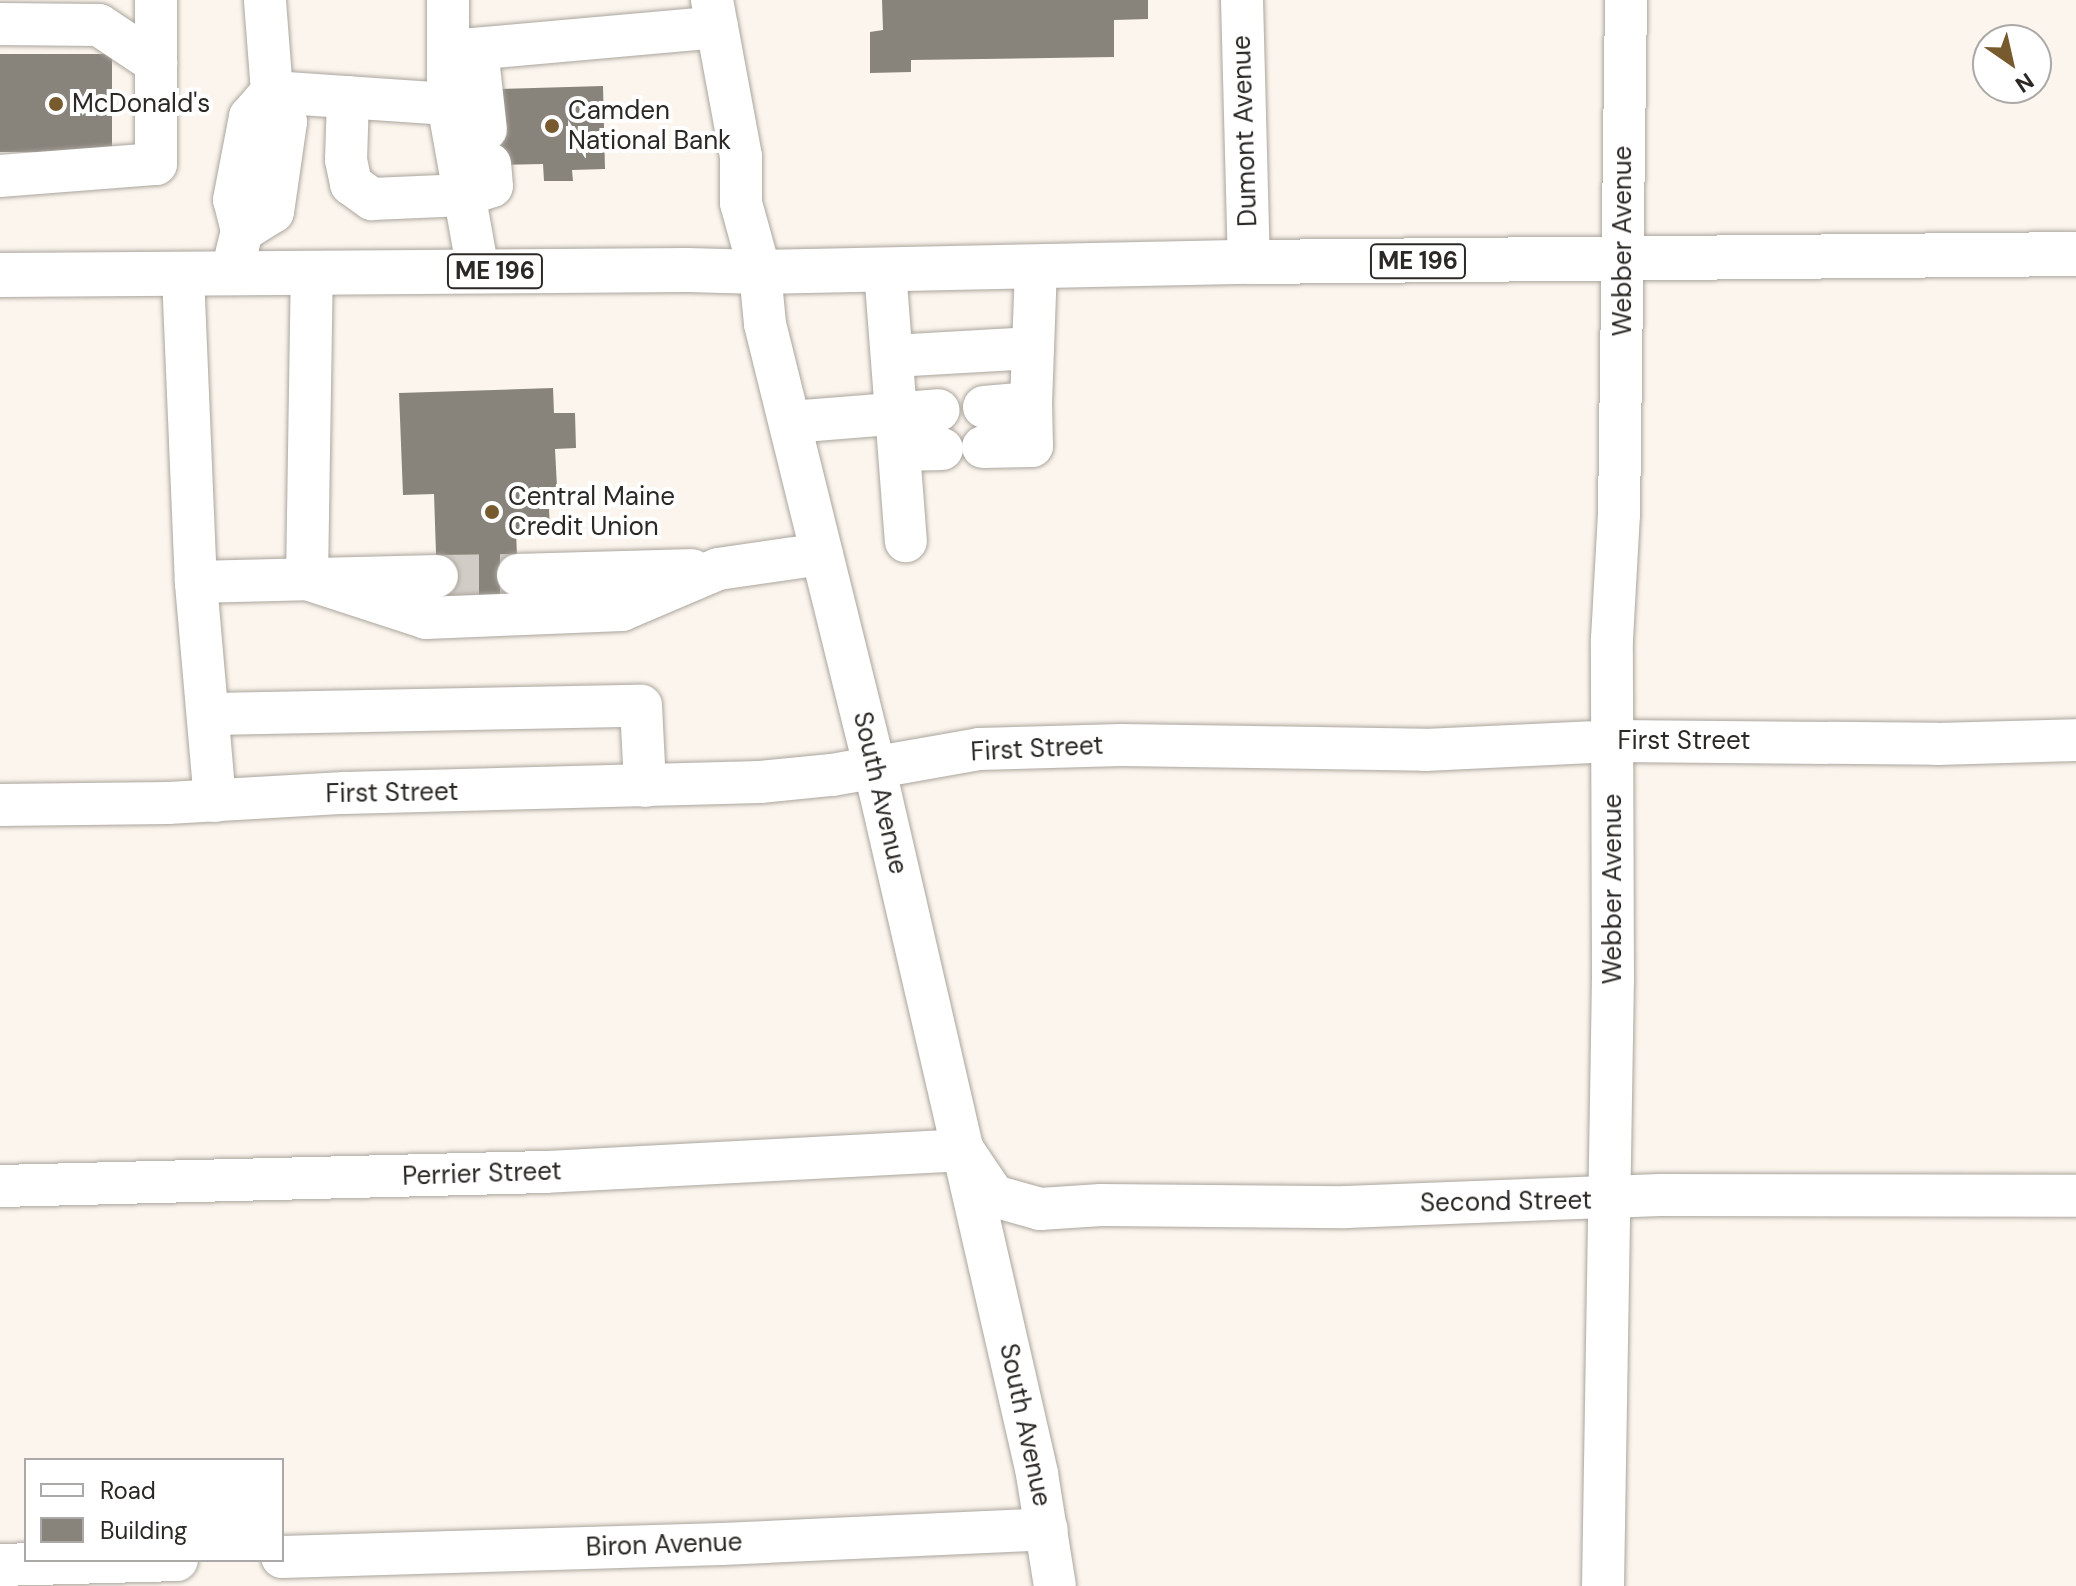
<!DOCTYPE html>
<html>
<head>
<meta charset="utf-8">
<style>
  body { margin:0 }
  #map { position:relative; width:2076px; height:1586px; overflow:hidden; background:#fbf5ed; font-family:"DM Sans",sans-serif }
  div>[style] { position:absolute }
  .building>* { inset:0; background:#88837b; transform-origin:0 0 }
  .minor-tunnel>* { height:42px; margin-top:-21px; transform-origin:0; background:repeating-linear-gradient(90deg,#d1ccc5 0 42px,transparent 0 63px) }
  .roads { filter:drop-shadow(0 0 2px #aaa59d) drop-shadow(0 0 2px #aaa59d) }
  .minor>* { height:42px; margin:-21px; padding:0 21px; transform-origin:21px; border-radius:21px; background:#fff }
  .highway>* { height:44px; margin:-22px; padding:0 22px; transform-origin:22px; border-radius:22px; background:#fff }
  .dots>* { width:22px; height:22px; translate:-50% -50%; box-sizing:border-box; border:4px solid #fff; border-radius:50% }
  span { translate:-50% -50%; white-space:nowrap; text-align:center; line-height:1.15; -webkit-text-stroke:8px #fff; paint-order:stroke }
  .shield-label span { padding:2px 6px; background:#fff; border:2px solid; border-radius:6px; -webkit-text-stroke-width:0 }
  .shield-label { font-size:24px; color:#2b2825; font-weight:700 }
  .poi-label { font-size:26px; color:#2b2825 }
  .left { translate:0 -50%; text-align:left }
  .street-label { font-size:26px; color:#2b2825 }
  .legend { position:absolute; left:24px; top:1458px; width:260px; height:104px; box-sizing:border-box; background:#fff; border:2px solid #aaa9a8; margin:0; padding:10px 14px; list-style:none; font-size:24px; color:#2b2825 }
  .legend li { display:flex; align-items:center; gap:16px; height:40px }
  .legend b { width:40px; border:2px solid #aaa9a8 }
  .north { position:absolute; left:1972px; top:24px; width:80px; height:80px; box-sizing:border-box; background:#fff; border:2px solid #aaa9a8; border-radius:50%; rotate:146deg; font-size:22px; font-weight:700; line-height:32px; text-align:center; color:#2b2825 }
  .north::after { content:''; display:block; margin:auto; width:28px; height:36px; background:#775b2e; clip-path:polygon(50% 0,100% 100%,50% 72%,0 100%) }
</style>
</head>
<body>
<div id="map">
  <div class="building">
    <div style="clip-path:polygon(882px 0,1148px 0,1148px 19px,1114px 20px,1114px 57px,911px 60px,911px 72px,870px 73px,870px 32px,883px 30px)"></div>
    <div style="left:112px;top:54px;width:98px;height:112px;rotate:90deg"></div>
    <div style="clip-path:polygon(603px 86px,605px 169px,572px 170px,573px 181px,544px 181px,543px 164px,500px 165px,498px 89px)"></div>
    <div style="clip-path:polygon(553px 388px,554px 413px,575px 413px,576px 448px,555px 449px,557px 487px,548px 488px,550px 529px,516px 530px,519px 610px,438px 613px,434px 494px,403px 495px,399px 393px)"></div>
  </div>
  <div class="minor-tunnel">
    <div style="left:437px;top:576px;width:81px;rotate:-0.7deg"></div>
  </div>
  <div class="roads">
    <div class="minor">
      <div style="left:712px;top:0;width:159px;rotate:79.5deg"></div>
      <div style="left:741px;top:156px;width:47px;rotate:90deg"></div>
      <div style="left:741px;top:203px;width:72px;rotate:74.6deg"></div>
      <div style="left:760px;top:272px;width:52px;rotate:84.5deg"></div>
      <div style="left:765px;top:324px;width:455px;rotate:76.1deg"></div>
      <div style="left:874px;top:766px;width:394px;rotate:77deg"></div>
      <div style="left:963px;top:1150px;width:332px;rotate:77.1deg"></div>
      <div style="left:1037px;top:1474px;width:113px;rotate:80.9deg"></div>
      <div style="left:1242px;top:0;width:262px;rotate:88.5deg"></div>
      <div style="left:0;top:24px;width:99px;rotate:0.6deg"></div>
      <div style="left:99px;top:25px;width:69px;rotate:33.7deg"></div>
      <div style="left:477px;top:49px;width:81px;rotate:83.7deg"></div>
      <div style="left:450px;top:51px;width:268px;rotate:-5.1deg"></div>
      <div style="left:272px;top:92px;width:176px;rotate:3.9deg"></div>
      <div style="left:448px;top:104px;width:104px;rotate:-90deg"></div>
      <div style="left:348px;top:97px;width:63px;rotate:91.8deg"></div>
      <div style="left:346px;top:160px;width:25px;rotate:78deg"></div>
      <div style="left:351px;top:184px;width:26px;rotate:36deg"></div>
      <div style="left:372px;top:199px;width:93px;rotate:-2.5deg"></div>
      <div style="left:465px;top:195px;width:28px;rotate:-18deg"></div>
      <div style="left:492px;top:186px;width:22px;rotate:-95deg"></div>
      <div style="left:448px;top:104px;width:170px;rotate:79.8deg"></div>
      <div style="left:0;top:176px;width:156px;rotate:-4.4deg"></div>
      <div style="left:156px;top:164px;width:164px;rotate:-90deg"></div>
      <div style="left:242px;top:231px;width:36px;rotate:-32deg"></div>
      <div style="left:273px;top:212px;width:91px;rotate:-81.8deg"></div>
      <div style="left:286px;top:122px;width:33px;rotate:-115deg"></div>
      <div style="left:272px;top:92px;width:92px;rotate:-94.4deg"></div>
      <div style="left:236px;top:255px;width:25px;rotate:-76deg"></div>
      <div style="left:242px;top:231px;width:32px;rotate:-104deg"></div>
      <div style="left:234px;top:200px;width:85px;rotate:-79.1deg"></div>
      <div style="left:250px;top:117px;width:33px;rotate:-49deg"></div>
      <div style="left:885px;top:270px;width:272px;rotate:85.6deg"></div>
      <div style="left:183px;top:275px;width:307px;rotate:87.6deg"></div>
      <div style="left:893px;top:356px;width:140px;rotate:-3.3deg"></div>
      <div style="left:984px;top:407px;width:47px;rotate:-4.9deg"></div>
      <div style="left:1031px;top:403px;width:136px;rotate:-87.9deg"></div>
      <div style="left:791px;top:422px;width:148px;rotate:-4.6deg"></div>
      <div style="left:983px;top:447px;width:49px;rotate:-1.2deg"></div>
      <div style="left:1032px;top:446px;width:43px;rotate:-91.3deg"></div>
      <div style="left:901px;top:450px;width:41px;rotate:-1.4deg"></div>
      <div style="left:518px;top:575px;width:174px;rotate:-1.6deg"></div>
      <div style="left:307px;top:579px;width:125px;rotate:18.1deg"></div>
      <div style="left:426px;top:618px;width:196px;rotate:-2.3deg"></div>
      <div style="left:622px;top:610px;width:104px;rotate:-23.1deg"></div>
      <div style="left:718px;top:569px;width:105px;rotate:-8.2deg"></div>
      <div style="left:307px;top:579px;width:307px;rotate:-89.1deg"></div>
      <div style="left:208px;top:714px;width:433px;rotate:-1.1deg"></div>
      <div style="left:641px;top:706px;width:80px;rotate:87.1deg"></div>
      <div style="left:215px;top:801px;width:220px;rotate:-95deg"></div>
      <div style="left:196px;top:582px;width:241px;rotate:-1.4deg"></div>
      <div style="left:0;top:805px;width:168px;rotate:-0.7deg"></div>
      <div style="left:168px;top:803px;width:176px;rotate:-3.3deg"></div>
      <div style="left:344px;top:793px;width:416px;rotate:-1.5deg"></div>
      <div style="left:760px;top:782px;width:72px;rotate:-5.6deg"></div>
      <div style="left:832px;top:775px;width:149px;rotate:-10deg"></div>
      <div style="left:979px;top:749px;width:142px;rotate:-1.6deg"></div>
      <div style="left:1121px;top:745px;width:304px;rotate:0.9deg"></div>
      <div style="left:1425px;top:750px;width:188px;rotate:-2.7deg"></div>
      <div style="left:1613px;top:741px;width:324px;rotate:0.5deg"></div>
      <div style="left:1937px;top:744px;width:139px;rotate:-1.6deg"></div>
      <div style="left:0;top:1186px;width:545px;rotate:-1.47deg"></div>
      <div style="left:545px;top:1172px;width:419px;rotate:-3deg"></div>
      <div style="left:963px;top:1150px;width:55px;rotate:56deg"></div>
      <div style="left:994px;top:1196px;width:48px;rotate:15.8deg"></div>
      <div style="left:1040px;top:1209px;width:61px;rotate:-3.8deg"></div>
      <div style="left:1101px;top:1205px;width:245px;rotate:0.5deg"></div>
      <div style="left:1346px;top:1207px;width:314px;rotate:-2.2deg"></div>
      <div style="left:1660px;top:1195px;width:416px;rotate:0.1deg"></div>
      <div style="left:282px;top:1557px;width:440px;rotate:-1.7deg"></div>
      <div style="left:722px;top:1544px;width:325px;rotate:-2.6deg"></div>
      <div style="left:0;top:1565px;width:177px;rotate:-1.6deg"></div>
      <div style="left:1603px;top:1586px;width:607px;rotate:-89.06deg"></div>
      <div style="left:1613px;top:979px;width:340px;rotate:-90.2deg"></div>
      <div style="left:1612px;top:639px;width:125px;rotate:-86.8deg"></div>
      <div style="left:1619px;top:514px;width:514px;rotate:-89.22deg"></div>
    </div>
    <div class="highway">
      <div style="left:0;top:275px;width:687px;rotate:-0.42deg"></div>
      <div style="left:687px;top:270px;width:73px;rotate:1.6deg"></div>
      <div style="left:760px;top:272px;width:489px;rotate:-1.2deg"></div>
      <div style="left:1249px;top:262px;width:827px;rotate:-0.55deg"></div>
    </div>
  </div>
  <div class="dots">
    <div style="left:56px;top:104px;background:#775b2e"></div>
    <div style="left:552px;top:126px;background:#775b2e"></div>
    <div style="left:492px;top:512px;background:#775b2e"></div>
  </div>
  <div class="shield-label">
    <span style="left:1418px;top:261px">ME 196</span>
    <span style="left:495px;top:271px">ME 196</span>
  </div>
  <div class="poi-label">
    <span class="left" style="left:72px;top:104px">McDonald's</span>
    <span class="left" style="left:568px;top:126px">Camden<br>National Bank</span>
    <span class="left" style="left:508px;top:512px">Central Maine<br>Credit Union</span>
  </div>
  <div class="street-label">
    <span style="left:1245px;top:131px;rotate:-92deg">Dumont Avenue</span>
    <span style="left:1623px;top:241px;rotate:-90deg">Webber Avenue</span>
    <span style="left:1684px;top:741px">First Street</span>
    <span style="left:1037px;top:749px;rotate:-3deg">First Street</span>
    <span style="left:392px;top:793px;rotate:-1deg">First Street</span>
    <span style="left:880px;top:793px;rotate:77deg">South Avenue</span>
    <span style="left:1613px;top:889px;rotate:-90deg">Webber Avenue</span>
    <span style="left:482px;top:1174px;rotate:-2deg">Perrier Street</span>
    <span style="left:1506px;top:1202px;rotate:-1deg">Second Street</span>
    <span style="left:1025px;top:1425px;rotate:78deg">South Avenue</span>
    <span style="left:664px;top:1545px;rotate:-2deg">Biron Avenue</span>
  </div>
  <ul class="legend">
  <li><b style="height:10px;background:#fff"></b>Road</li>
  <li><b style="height:22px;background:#88837b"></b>Building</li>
  </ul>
  <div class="north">N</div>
</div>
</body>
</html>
